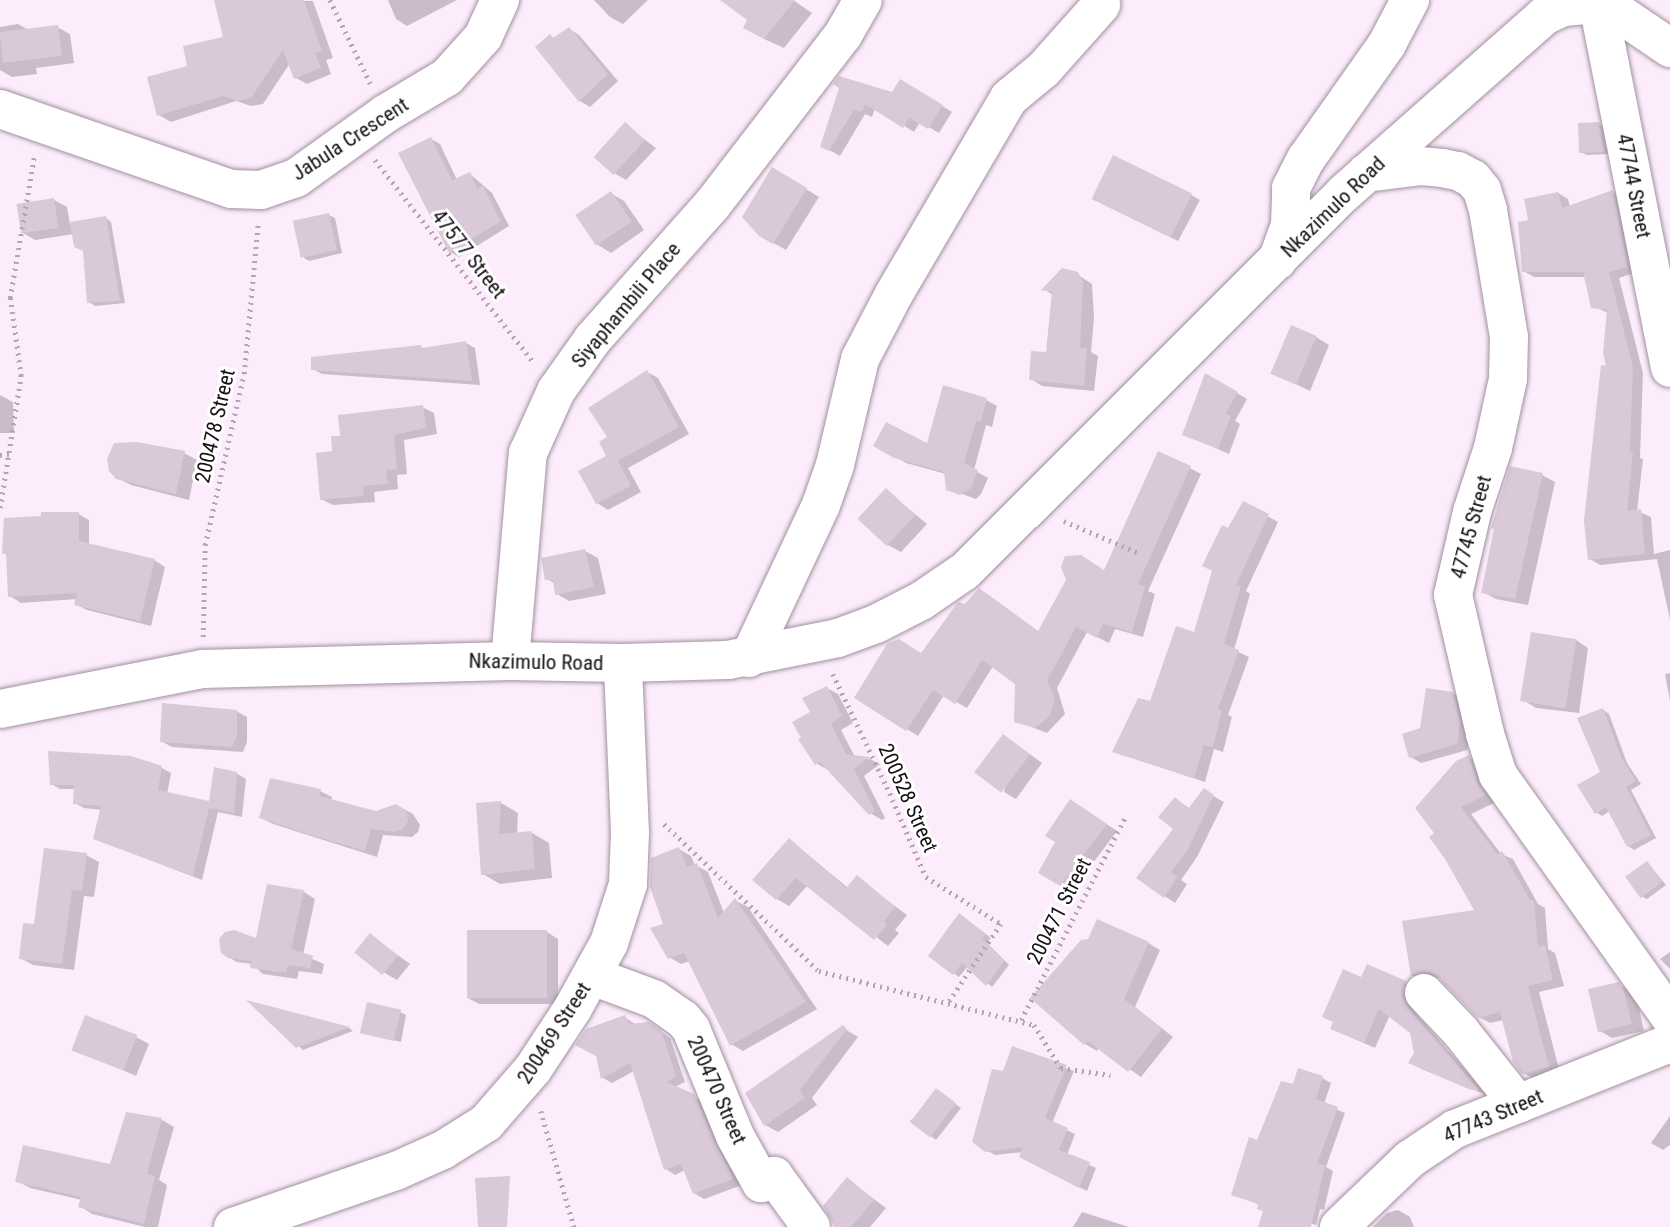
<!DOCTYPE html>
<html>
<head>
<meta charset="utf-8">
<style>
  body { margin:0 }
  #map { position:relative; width:1670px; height:1227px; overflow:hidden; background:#fdecfc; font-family:"Roboto Condensed",sans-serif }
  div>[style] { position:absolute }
  .shadow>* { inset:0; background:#0003 }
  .building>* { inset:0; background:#dac9d9; transform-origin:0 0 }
  .path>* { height:4.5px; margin-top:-2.25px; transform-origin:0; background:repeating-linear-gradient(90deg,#b3a6b2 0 2px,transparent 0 7px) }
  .roads { filter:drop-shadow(0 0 2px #a191a0) drop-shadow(0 0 2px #a191a0) }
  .minor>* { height:38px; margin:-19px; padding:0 19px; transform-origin:19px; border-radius:19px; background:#fff }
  span { translate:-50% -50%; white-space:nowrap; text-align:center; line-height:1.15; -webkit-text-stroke:6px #fff; paint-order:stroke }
  .street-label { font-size:21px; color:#171116 }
</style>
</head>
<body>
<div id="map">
  <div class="shadow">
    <div style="clip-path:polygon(215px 0,313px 1px,333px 58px,326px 60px,331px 74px,307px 84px,296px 78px,290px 63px,263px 104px,251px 106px,236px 101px,171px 122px,159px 115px,189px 67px,225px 38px)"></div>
    <div style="clip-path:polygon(388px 0,457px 0,407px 26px,396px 19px)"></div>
    <div style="clip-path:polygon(594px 0,648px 0,623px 24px,610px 17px)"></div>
    <div style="clip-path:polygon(749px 0,793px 0,812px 13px,784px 48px,764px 39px,749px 19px)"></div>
    <div style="clip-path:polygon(18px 24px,30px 31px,57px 27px,70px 34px,74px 63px,36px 68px,37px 74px,12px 77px,0 70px,0 27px)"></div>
    <div style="clip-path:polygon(569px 29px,579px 35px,618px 81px,590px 107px,580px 101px,550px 36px,555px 39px)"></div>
    <div style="clip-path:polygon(901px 81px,952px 112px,939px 133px,920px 122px,914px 132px,875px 108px,872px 117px,865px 114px,840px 156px,822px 146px,841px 87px,893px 94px)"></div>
    <div style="clip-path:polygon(1599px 124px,1605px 127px,1609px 154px,1587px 155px,1581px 152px)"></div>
    <div style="clip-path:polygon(625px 125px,656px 148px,626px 180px,614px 173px)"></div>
    <div style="clip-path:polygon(431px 139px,440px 144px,457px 180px,470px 174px,492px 193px,509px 226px,459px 257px,450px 252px)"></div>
    <div style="clip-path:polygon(773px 169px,819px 197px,786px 250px,760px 235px)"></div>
    <div style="clip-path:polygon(1612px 192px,1623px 198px,1637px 272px,1619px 278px,1643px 373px,1640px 458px,1643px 459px,1637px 511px,1651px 517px,1654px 554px,1670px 550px,1670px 620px,1657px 559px,1600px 565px,1590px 559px,1608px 367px,1608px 313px,1593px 306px,1586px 277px,1534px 277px,1523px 271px,1530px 221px,1558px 193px,1568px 199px,1570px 207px)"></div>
    <div style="clip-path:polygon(612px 194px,624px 201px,644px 230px,611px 253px,598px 245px)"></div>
    <div style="clip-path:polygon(1191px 195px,1200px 200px,1178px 241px,1103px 204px)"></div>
    <div style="clip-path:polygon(54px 200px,67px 207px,70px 224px,106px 218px,111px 222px,125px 303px,95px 306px,89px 302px,84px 251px,74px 234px,35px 240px,23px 233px)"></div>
    <div style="clip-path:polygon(329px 215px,335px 218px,342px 253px,309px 261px,304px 258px)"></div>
    <div style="clip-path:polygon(1072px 271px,1092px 284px,1094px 318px,1091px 352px,1098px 356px,1094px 391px,1042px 386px,1031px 379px,1048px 354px,1053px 295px,1044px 289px)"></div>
    <div style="clip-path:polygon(1316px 337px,1329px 345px,1310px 391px,1273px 373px)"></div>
    <div style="clip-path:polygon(466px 343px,475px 348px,480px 385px,322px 374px,313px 369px,421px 347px,425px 349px)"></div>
    <div style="clip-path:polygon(647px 372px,658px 378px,689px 434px,628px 468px,641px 492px,608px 510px,597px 503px,610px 438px)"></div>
    <div style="clip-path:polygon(1206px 375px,1247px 399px,1235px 421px,1240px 424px,1229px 454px,1184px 434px)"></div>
    <div style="clip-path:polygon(0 395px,13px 402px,14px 433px,0 433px)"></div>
    <div style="clip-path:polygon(986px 400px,997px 406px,992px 427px,986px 425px,974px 470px,988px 478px,981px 494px,976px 499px,948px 489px,946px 474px,906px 463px,876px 446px,928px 445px)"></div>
    <div style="clip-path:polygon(422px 407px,434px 413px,437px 434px,404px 440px,407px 474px,397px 475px,398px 489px,374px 492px,375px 502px,333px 505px,321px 499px,334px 453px,342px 437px)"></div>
    <div style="clip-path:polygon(184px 453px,197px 460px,189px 500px,131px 485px,117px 478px)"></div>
    <div style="clip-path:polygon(1190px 468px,1201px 474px,1148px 591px,1155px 594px,1143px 637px,1115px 629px,1109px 643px,1087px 632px,1057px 688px,1065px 714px,1047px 733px,1016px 721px,1016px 683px,993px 666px,967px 708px,944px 695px,918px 736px,857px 698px,922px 655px,966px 606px,990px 596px,1039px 632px,1105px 572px)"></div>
    <div style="clip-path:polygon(1542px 475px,1555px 482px,1528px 605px,1496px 599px,1483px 592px,1496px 529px)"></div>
    <div style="clip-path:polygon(887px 491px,927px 524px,901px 552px,888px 545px)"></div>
    <div style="clip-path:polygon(1244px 503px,1278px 522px,1246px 591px,1250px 594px,1234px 650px,1249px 657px,1228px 715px,1232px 717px,1223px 752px,1214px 749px,1205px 782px,1114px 752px,1151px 703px,1195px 635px,1229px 530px)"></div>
    <div style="clip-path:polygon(78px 514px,89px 520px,89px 545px,154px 560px,165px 567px,151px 626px,87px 610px,76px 604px,77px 599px,21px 603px,10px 596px,7px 555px,4px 553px)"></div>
    <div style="clip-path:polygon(585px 551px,598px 558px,606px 594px,569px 601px,557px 594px,556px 584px,547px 579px)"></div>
    <div style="clip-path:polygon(1576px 640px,1588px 648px,1579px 713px,1536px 708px,1523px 700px)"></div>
    <div style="clip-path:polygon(1670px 673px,1670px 701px,1665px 674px)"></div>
    <div style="clip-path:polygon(827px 688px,838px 694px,853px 723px,841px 730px,855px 757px,870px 759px,880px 764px,864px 776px,885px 818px,882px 820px,870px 813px,828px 770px,816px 763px)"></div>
    <div style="clip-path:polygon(1452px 693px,1463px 699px,1470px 730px,1467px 750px,1421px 763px,1411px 757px,1422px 730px)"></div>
    <div style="clip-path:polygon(1603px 710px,1609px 714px,1627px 763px,1641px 784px,1631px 790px,1656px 838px,1634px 850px,1628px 846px,1610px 811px,1602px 816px,1596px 812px,1602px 773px)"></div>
    <div style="clip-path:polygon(236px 711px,247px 717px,247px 742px,243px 752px,172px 747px,161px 741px)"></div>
    <div style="clip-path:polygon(1016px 744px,1042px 763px,1016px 799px,1004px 792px)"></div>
    <div style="clip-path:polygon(1469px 757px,1480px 764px,1496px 802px,1471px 814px,1501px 854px,1513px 859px,1538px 904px,1545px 908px,1548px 949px,1555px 953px,1564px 986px,1539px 992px,1560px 1073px,1535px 1079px,1523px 1073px,1504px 1020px,1490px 1023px,1479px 1017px,1442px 977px,1423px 981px,1412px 975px,1476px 912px,1436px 834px)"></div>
    <div style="clip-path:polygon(162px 768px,171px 773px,167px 794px,211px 803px,236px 773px,246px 779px,242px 817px,218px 812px,202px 880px,105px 843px,102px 810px,84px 808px,75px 803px,76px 789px,60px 789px,51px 784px)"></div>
    <div style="clip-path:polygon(320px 791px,332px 797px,331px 801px,376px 813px,400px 807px,413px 814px,420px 825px,418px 832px,412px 837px,383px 835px,377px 857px,273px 824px,261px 818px)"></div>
    <div style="clip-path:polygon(1204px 791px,1224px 802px,1197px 857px,1181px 880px,1187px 884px,1175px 903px,1138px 878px,1175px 829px,1176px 799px,1190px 809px)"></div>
    <div style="clip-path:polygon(501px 803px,518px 813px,517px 834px,532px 833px,549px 843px,552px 878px,500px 884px,483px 874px,478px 805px)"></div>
    <div style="clip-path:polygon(1082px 808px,1117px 831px,1072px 891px,1040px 873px)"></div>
    <div style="clip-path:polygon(790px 840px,848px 888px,857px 878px,907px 915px,895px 930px,899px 933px,888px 946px,808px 885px,789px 906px,777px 899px)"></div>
    <div style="clip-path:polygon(679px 849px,691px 856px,695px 865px,708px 872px,724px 913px,736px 901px,748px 907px,817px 1009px,743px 1051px,731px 1044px,690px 961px,681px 964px,669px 957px,666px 925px)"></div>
    <div style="clip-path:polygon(86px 855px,99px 862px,94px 897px,84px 896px,74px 970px,33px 965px,20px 958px,36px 926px)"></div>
    <div style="clip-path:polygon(1648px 863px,1666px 885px,1647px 899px,1641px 896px)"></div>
    <div style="clip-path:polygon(269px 886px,304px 892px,315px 899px,303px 955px,324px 964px,322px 974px,299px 971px,297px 979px,263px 974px,252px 964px,237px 962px,225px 955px,257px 940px)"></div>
    <div style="clip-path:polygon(965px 919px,991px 938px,987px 943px,1009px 965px,992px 987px,968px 966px,959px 977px,954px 973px)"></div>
    <div style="clip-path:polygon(547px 932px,558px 939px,558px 1004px,479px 1004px,468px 998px)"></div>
    <div style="clip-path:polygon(370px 935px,410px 964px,397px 980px,385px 973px)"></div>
    <div style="clip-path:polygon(1148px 943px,1160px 950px,1135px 1007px,1173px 1037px,1141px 1077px,1099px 1048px,1097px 1051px,1085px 1044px)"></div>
    <div style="clip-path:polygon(1670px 952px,1670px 969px,1660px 959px)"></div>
    <div style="clip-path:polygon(1362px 980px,1405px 983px,1416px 989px,1413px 1005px,1418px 1016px,1487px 1095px,1421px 1069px,1412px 1032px,1390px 1015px,1375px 1048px,1343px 1034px)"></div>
    <div style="clip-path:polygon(1618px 984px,1631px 992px,1637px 999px,1644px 1031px,1612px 1038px,1600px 1031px)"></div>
    <div style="clip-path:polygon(252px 1003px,349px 1028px,353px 1031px,303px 1050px)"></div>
    <div style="clip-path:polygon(400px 1012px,406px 1015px,401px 1042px,363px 1032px)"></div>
    <div style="clip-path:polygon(625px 1017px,636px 1025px,659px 1030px,670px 1038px,685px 1082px,675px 1087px,703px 1102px,742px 1185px,704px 1199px,694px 1193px,685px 1170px,675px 1175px,666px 1169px,634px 1071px,612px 1083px,603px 1078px)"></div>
    <div style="clip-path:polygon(843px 1028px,858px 1037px,812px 1098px,817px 1105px,778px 1132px,765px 1125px)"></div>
    <div style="clip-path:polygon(136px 1037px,149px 1044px,136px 1076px,74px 1049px)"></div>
    <div style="clip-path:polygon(1013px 1048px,1074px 1071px,1052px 1123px,1075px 1134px,1067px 1155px,1096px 1168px,1087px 1191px,1029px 1161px,1023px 1152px,995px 1155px,986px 1150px)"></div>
    <div style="clip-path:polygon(1322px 1078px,1331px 1083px,1324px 1104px,1345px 1113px,1326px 1167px,1333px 1171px,1324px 1210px,1320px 1209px,1316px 1225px,1300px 1221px,1298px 1227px,1259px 1227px,1265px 1212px,1260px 1205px,1233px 1194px,1258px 1142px)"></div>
    <div style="clip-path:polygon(942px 1094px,961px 1108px,936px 1140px,910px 1121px)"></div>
    <div style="clip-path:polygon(128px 1114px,162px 1120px,174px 1127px,159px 1180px,167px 1185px,158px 1227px,145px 1227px,92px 1214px,80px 1206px,82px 1200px,30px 1188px,17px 1181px,111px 1166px)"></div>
    <div style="clip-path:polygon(1670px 1116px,1670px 1145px,1663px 1150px,1651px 1143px)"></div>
    <div style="clip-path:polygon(847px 1179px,886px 1208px,870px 1227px,838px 1227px)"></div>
    <div style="clip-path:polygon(1398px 1210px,1410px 1217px,1414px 1227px,1373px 1227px,1387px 1213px)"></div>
    <div style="clip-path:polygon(1082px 1212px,1129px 1227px,1073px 1227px)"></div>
  </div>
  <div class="building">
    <div style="clip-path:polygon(214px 0,304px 0,322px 51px,315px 53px,321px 68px,294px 79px,283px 50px,251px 98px,238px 101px,223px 96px,157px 116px,147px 77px,187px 66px,183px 46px,223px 37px)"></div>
    <div style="clip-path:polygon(720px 0,795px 0,764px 39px,743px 28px,747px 20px)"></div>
    <div style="left:58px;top:25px;width:31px;height:59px;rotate:83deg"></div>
    <div style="clip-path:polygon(569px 27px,608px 74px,579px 102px,535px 47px,550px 34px,553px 38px)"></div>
    <div style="clip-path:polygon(839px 76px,892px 92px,900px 79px,943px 105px,928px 129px,909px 118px,903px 128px,865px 104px,862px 112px,854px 110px,829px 151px,820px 147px,839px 88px,833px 84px)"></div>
    <div style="left:625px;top:122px;width:27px;height:47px;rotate:42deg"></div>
    <div style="clip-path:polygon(1599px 122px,1604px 152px,1579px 153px,1578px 123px)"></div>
    <div style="clip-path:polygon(431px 137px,452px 180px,470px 172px,477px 189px,483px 186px,501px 221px,449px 253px,398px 153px)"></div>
    <div style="left:1113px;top:155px;width:88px;height:49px;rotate:26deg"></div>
    <div style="clip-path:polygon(772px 167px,807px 188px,773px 244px,759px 236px,742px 217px)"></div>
    <div style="clip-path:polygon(1613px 190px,1628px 267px,1609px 272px,1633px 367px,1630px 452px,1633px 452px,1627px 511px,1641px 509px,1645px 554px,1588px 560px,1584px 521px,1601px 365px,1606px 366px,1603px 353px,1607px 310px,1591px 308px,1583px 272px,1522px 272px,1518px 222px,1528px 220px,1524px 199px,1558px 192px,1562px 208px)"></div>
    <div style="left:611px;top:191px;width:37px;height:43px;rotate:56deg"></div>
    <div style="left:54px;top:198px;width:30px;height:38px;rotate:81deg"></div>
    <div style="left:329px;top:213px;width:38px;height:37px;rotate:78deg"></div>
    <div style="clip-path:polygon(106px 216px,120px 301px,87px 303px,83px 251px,74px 247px,70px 222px)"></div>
    <div style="clip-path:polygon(1062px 268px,1078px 272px,1083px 282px,1080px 348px,1087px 348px,1084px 386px,1029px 380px,1031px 351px,1046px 352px,1052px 292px,1041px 290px)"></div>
    <div style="left:1291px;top:325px;width:28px;height:53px;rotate:23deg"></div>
    <div style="clip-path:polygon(466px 341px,472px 381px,311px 370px,311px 357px,421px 345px,422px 348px)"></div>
    <div style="clip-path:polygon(647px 370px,679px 427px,618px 461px,631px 486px,596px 504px,578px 471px,606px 456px,599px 442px,607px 437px,588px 408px)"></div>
    <div style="clip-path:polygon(1205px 373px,1238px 392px,1225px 414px,1231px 416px,1218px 449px,1182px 435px)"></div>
    <div style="clip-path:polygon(943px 385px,987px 398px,981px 422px,976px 421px,964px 463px,978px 470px,971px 488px,960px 495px,946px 490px,944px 472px,894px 458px,873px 446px,886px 422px,927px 443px)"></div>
    <div style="clip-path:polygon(423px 405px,426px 428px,394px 435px,397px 469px,386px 470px,388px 484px,363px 486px,364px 496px,320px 500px,316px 453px,332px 451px,331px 436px,340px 436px,338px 415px)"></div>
    <div style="clip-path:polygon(137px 442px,185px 451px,176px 494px,116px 479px,109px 471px,107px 459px,114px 443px)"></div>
    <div style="clip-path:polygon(1158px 451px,1191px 466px,1138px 584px,1145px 587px,1132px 632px,1103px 624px,1097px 638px,1076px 627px,1047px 681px,1055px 698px,1050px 716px,1035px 728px,1014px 722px,1015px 684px,982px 660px,955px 704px,933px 690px,906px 731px,854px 698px,887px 644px,899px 639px,921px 653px,958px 602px,965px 604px,979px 588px,1038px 631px,1066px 580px,1061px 567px,1065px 556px,1081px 555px,1104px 570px)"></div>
    <div style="clip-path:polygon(1510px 466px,1543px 473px,1515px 599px,1481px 593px,1494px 529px,1491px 528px)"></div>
    <div style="left:886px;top:488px;width:40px;height:42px;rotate:43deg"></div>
    <div style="clip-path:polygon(1243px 501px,1269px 514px,1236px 585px,1241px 586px,1224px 644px,1239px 650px,1218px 709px,1222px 710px,1213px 747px,1204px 745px,1194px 778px,1112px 752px,1138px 698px,1150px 701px,1176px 626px,1194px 632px,1212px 571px,1202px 566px,1222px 525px,1228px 528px)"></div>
    <div style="clip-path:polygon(41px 512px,79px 512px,79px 541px,155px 559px,140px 621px,74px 605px,77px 593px,8px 597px,6px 553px,2px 554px,4px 518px,41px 516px)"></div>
    <div style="clip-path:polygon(585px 549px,594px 587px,555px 595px,553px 580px,545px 580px,541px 558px)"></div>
    <div style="left:1531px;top:632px;width:46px;height:70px;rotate:9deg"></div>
    <div style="clip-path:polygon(827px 686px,842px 716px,831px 724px,846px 754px,870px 757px,854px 769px,875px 811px,869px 815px,820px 762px,815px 765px,798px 739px,801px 738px,792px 722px,810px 712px,802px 698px)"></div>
    <div style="clip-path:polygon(1426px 688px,1453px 692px,1460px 723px,1457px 744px,1409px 758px,1402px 734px,1420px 728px)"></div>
    <div style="clip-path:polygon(162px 703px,237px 710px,237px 736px,232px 747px,160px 742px)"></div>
    <div style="clip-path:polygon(1603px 708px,1622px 759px,1636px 781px,1626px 787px,1651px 835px,1627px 847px,1606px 807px,1595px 814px,1577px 785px,1600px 772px,1577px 718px)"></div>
    <div style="left:1003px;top:734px;width:34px;height:48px;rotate:37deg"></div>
    <div style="clip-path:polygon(48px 751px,131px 756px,162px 766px,158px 790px,209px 801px,214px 767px,237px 772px,234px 813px,209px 808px,193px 876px,93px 839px,101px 806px,73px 804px,74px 785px,50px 785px)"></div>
    <div style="clip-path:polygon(1469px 755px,1477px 782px,1486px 795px,1461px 807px,1497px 854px,1502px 851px,1530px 900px,1534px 900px,1538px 947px,1545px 945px,1553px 980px,1528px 986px,1549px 1067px,1522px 1074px,1513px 1062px,1500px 1012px,1478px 1018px,1439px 978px,1430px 972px,1411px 976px,1402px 921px,1474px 910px,1445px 859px,1429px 837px,1434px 833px,1415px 808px,1456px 761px)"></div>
    <div style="clip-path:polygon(270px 778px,321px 789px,319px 796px,376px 811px,396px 804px,407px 812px,408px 821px,403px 829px,395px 832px,371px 829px,365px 851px,311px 835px,259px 818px)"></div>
    <div style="clip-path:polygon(1204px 788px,1214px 795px,1187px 851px,1171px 872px,1177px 877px,1164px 898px,1136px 878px,1173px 829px,1158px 817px,1175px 797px,1188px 809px)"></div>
    <div style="clip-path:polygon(1070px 799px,1107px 824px,1060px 886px,1038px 873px,1055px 842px,1045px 836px)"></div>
    <div style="clip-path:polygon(501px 801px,499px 834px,532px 831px,535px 869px,481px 875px,476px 803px)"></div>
    <div style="clip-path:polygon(789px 838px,846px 888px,857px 875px,895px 907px,884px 921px,887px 925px,874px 940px,796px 878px,776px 900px,752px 880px)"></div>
    <div style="clip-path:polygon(679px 847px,687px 867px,697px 863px,718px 918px,735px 898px,806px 1002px,730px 1046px,684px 953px,668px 959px,650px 928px,663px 924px,650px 887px,651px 858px)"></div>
    <div style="clip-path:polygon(44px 848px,87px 853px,82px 891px,72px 890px,62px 964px,19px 959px,23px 923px,34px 924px)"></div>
    <div style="left:1647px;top:861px;width:26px;height:27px;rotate:54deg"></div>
    <div style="clip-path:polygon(267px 884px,304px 890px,291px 949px,313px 956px,310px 968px,288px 965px,286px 973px,250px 968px,251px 961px,228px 958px,221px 953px,219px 939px,225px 932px,234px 930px,256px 938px)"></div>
    <div style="clip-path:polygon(959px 913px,986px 934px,982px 939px,1004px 961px,986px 986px,962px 963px,953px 975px,928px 956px)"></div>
    <div style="clip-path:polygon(1097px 919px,1149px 942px,1124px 999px,1162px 1029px,1128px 1072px,1088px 1041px,1084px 1045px,1030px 998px,1081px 940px,1088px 939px)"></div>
    <div style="left:547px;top:930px;width:68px;height:80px;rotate:90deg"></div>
    <div style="left:370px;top:933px;width:36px;height:25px;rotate:39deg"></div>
    <div style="clip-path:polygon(1367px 964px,1406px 981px,1403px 997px,1408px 1008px,1479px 1090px,1471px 1090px,1408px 1063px,1414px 1053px,1410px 1033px,1379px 1009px,1364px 1043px,1330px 1029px,1333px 1022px,1322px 1017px,1343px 969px,1361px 977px)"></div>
    <div style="clip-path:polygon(1619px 982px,1624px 991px,1632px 1024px,1598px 1032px,1588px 989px)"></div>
    <div style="clip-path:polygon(246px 1000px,350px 1027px,296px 1048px)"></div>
    <div style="left:367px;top:1002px;width:35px;height:32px;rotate:13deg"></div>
    <div style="left:85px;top:1015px;width:56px;height:38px;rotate:21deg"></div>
    <div style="clip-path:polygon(625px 1015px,630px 1024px,649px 1022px,661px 1030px,676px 1076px,667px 1082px,694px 1094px,733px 1179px,693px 1194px,681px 1164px,664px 1170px,630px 1063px,601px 1079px,596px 1056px,575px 1045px,586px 1029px)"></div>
    <div style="clip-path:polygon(843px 1025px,847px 1029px,800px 1090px,805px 1098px,764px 1126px,745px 1093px)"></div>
    <div style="clip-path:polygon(1012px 1046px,1067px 1065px,1045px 1118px,1068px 1128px,1059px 1150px,1090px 1162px,1079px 1188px,1019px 1157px,1023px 1147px,985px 1152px,972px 1142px,992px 1069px,1003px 1071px)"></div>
    <div style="clip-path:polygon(1298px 1068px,1323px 1076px,1316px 1099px,1338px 1107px,1317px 1164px,1325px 1165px,1311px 1227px,1258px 1227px,1263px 1211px,1257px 1209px,1258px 1204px,1231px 1195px,1249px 1137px,1257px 1140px,1281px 1081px,1293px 1084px)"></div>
    <div style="left:936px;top:1088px;width:25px;height:43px;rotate:37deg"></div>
    <div style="clip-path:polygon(126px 1112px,162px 1118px,147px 1174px,155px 1176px,144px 1224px,78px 1207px,81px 1197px,15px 1182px,23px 1145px,110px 1164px)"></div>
    <div style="clip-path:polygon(510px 1176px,507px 1227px,478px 1227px,475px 1178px)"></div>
    <div style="clip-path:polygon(847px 1177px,874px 1200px,851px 1227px,835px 1227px,823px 1206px)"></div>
  </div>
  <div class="path">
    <div style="left:330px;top:0;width:94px;rotate:64.2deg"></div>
    <div style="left:375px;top:160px;width:258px;rotate:51.9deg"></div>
    <div style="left:0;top:455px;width:10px;rotate:-6deg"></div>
    <div style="left:0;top:508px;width:134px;rotate:-81deg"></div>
    <div style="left:21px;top:376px;width:79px;rotate:-98deg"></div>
    <div style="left:10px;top:298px;width:143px;rotate:-80.3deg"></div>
    <div style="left:1064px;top:521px;width:82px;rotate:23.1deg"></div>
    <div style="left:203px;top:637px;width:92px;rotate:-88.8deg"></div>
    <div style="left:205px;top:545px;width:175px;rotate:-77.2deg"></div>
    <div style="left:244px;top:374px;width:152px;rotate:-84.7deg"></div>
    <div style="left:833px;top:674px;width:125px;rotate:64.5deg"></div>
    <div style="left:887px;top:787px;width:98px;rotate:66.6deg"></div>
    <div style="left:926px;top:877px;width:89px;rotate:32.1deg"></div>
    <div style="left:1001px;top:924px;width:94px;rotate:123.7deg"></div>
    <div style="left:664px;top:824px;width:214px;rotate:43.5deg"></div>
    <div style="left:819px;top:971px;width:222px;rotate:14.1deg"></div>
    <div style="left:1034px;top:1025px;width:51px;rotate:57.9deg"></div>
    <div style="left:1061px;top:1068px;width:50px;rotate:8deg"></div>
    <div style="left:1021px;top:1020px;width:229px;rotate:-62.8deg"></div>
    <div style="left:541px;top:1111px;width:121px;rotate:74.1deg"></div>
  </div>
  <div class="roads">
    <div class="minor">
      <div style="left:1598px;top:4px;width:371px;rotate:78.8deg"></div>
      <div style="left:0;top:109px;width:244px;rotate:19.1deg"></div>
      <div style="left:231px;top:189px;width:30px;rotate:2deg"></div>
      <div style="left:261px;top:190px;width:37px;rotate:-19deg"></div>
      <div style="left:296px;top:178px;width:110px;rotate:-35.7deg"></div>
      <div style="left:385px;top:114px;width:72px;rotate:-30.8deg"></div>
      <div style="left:447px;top:77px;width:54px;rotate:-48deg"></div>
      <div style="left:483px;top:37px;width:41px;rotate:-65.3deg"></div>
      <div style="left:1366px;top:173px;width:54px;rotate:-7.4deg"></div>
      <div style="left:1420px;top:166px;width:22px;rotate:5deg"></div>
      <div style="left:1442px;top:168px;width:16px;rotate:11deg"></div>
      <div style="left:1458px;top:171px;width:17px;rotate:28deg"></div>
      <div style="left:1473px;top:179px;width:14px;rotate:51deg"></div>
      <div style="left:1482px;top:190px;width:21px;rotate:73deg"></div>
      <div style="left:1488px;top:210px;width:129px;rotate:80.6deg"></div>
      <div style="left:1509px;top:337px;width:42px;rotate:91.4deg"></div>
      <div style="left:1508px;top:379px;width:71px;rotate:102.3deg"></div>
      <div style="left:1493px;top:448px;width:67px;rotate:108.2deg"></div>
      <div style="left:1472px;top:512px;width:85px;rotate:102.9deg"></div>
      <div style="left:1453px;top:595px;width:143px;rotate:77deg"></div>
      <div style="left:1485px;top:734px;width:43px;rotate:72.4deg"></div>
      <div style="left:1498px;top:775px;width:297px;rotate:54.6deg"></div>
      <div style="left:1277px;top:261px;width:38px;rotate:-70deg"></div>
      <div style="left:1290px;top:225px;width:37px;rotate:-88deg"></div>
      <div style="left:1291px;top:188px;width:33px;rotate:-63deg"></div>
      <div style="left:1306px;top:159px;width:141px;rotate:-54.8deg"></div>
      <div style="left:1387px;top:44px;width:50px;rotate:-62.4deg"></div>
      <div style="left:749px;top:658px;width:169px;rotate:-64.8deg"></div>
      <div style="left:821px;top:505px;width:42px;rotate:-70.7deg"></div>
      <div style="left:835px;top:465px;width:109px;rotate:-76.7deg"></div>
      <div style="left:860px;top:359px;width:73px;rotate:-62.4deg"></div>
      <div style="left:894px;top:294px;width:227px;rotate:-59.6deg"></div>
      <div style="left:1009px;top:98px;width:45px;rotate:-39.6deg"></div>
      <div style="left:1044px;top:69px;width:86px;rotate:-48.3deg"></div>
      <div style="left:510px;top:661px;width:209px;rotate:-85.1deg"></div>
      <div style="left:528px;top:453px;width:68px;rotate:-65.7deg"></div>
      <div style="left:556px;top:391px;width:64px;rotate:-54.6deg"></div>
      <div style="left:593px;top:339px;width:179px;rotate:-48.4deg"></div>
      <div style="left:712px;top:205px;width:215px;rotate:-52.4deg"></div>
      <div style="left:843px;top:35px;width:40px;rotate:-60.3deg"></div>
      <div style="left:0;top:709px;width:206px;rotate:-11.2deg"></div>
      <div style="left:202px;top:669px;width:308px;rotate:-1.5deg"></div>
      <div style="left:510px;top:661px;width:113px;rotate:1deg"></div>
      <div style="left:623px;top:663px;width:105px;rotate:-1.6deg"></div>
      <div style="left:728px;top:660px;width:112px;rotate:-11.3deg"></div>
      <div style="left:838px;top:638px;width:40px;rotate:-20.2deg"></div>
      <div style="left:876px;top:624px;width:51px;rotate:-27.1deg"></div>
      <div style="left:921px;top:601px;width:53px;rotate:-34.3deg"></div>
      <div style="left:965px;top:571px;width:534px;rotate:-44.92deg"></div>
      <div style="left:1343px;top:194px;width:268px;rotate:-41.5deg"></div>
      <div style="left:1544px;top:16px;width:21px;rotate:-25deg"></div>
      <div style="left:1563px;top:7px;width:35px;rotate:-5deg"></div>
      <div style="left:1598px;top:4px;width:28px;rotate:26deg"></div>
      <div style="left:1623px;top:16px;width:57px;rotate:34.2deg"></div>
      <div style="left:592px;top:976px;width:66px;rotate:20.4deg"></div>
      <div style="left:654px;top:999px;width:35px;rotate:35deg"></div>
      <div style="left:683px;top:1019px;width:13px;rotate:51deg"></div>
      <div style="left:691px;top:1029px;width:116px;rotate:67.6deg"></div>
      <div style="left:735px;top:1136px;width:54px;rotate:61deg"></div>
      <div style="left:761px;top:1183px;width:15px;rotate:-28deg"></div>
      <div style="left:774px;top:1176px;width:63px;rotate:54deg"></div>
      <div style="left:1424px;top:993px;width:54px;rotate:46.5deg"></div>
      <div style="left:1461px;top:1032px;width:92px;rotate:51.6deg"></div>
      <div style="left:233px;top:1227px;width:172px;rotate:-19deg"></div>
      <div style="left:396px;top:1171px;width:51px;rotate:-24.1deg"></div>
      <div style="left:443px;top:1150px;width:51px;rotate:-32.1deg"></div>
      <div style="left:486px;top:1123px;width:72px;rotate:-49deg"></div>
      <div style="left:533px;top:1069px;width:73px;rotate:-56.7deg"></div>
      <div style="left:573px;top:1008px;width:74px;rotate:-61deg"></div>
      <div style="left:609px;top:943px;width:62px;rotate:-72.1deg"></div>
      <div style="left:628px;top:884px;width:51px;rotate:-87.8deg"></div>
      <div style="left:630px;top:833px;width:170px;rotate:-92.4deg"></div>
      <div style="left:1339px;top:1227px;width:98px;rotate:-43.8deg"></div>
      <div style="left:1410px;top:1159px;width:54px;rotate:-33.7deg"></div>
      <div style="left:1455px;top:1129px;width:232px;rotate:-21.8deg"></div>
    </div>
  </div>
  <div class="street-label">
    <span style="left:350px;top:139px;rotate:-33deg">Jabula Crescent</span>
    <span style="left:1634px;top:186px;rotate:79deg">47744 Street</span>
    <span style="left:1333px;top:207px;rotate:-44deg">Nkazimulo Road</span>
    <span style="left:469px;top:254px;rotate:52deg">47577 Street</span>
    <span style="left:626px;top:305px;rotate:-50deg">Siyaphambili Place</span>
    <span style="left:215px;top:426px;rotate:-77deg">200478 Street</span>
    <span style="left:1471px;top:527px;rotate:-75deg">47745 Street</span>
    <span style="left:536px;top:662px;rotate:1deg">Nkazimulo Road</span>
    <span style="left:908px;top:798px;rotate:66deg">200528 Street</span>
    <span style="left:1059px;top:911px;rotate:-63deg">200471 Street</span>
    <span style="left:554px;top:1033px;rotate:-57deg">200469 Street</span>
    <span style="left:717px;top:1090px;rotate:66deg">200470 Street</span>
    <span style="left:1493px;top:1116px;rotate:-23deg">47743 Street</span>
  </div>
</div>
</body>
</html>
